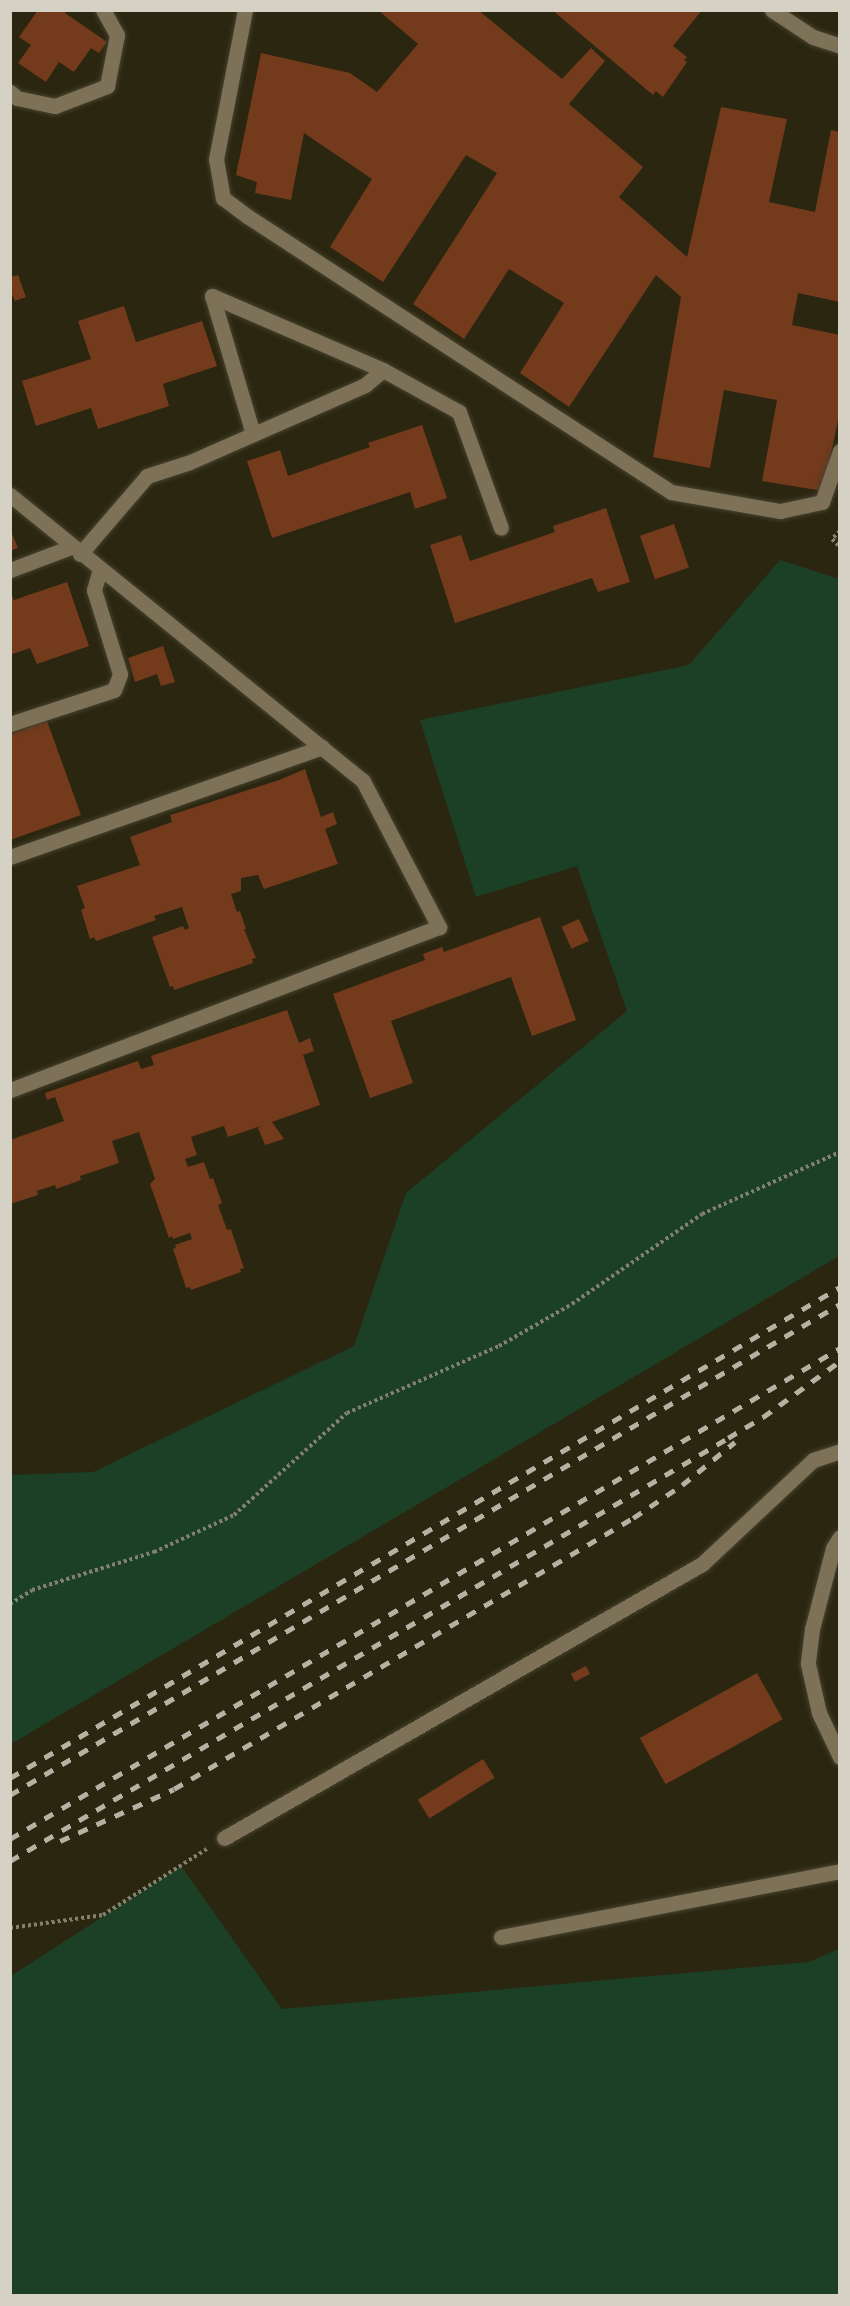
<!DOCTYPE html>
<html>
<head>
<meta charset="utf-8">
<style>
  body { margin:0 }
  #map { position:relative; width:850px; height:2306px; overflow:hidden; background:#2b2610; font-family:"Alegreya Sans",sans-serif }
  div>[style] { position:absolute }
  .green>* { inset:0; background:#1b4026 }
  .building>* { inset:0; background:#733a1c; transform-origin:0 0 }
  .path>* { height:4px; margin-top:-2px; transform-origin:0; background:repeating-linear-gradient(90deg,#83806e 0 3px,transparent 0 6px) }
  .roads { filter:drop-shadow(0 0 2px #46422d) drop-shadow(0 0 2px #46422d) }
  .minor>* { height:15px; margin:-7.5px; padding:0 7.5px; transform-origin:7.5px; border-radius:7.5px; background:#7d7158 }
  .rail>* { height:4.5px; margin-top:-2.25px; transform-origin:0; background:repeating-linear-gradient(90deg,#b5b2a3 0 10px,transparent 0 20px) }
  span { translate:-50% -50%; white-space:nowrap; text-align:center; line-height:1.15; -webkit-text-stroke:4.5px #110f06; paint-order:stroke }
  .frame { position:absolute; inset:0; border:12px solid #d5d2c5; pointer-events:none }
</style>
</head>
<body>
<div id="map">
  <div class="green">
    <div style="clip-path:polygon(780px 560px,839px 579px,839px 1256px,11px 1744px,11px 1475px,93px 1472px,354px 1346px,406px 1193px,627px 1011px,577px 866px,476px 897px,420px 720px,689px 665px)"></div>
    <div style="clip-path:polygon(181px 1866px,282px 2009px,809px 1962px,839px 1949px,839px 2295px,11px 2295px,11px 1976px)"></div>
  </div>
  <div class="building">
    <div style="clip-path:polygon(38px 10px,66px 10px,65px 13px,107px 42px,99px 53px,91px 48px,74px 72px,59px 62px,46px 82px,18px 63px,31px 45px,19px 37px)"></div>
    <div style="clip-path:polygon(378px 10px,478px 10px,562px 79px,591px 48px,605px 61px,569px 104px,643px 167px,619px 197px,687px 257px,721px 107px,787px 119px,769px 202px,815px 212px,831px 130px,840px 132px,840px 302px,798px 293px,792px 325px,840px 335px,840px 411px,823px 491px,762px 481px,777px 400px,724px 390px,710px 468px,653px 457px,681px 297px,656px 275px,569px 407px,520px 373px,564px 303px,509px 269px,464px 339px,413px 304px,497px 173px,466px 155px,383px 282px,330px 247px,372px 179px,304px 133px,291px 200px,255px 193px,257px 182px,236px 175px,261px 53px,350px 73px,377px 92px,418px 44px)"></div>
    <div style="clip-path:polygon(552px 10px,702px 10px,673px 46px,687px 57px,684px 60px,687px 62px,663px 97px,656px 91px,653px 95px)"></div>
    <div style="clip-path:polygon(18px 275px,26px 297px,15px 301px,10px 290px,10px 277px)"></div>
    <div style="clip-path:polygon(124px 306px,136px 342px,202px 321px,217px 366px,163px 384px,169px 406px,98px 429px,91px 408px,36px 426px,22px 381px,91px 359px,78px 321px)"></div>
    <div style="clip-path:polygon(422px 425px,447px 498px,415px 509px,410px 492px,272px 538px,247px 461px,280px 450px,288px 476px,370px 447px,368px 443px)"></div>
    <div style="clip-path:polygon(606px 508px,630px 582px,598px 592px,592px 578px,455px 623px,430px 545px,461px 535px,470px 561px,555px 532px,553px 526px)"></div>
    <div style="left:674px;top:524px;width:46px;height:36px;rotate:71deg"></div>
    <div style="clip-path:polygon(10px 529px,18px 548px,10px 551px)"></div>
    <div style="clip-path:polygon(67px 582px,89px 646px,37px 664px,30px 648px,10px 655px,10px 591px,14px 600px)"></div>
    <div style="clip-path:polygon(163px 646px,175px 682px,161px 686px,157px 674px,135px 682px,128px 658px)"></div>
    <div style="clip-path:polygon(47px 721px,81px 815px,10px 840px,10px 734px)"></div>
    <div style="clip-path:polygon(305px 769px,321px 817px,333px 812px,337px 824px,325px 829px,338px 864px,264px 889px,258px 875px,241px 878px,241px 891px,231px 894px,237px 912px,240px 911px,246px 929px,244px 929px,256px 958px,252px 959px,253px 963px,174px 990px,173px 986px,170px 987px,152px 937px,183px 926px,185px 930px,189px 928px,182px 907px,154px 916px,156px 920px,96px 941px,94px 937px,90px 939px,81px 910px,85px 908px,77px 886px,140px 865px,130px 837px,172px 822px,170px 815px,279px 780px)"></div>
    <div style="clip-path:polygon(540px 917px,576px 1020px,532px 1036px,511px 977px,391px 1021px,413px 1083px,370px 1098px,333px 994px,425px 960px,423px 954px,442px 947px,444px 952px)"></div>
    <div style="left:579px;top:919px;width:24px;height:19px;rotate:66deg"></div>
    <div style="clip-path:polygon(287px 1010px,299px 1043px,310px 1038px,314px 1051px,303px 1055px,320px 1105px,272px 1122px,284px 1139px,265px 1145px,258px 1128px,261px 1126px,228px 1137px,224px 1126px,191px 1137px,197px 1155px,185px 1159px,188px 1167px,204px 1162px,210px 1179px,213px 1178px,222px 1203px,218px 1205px,227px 1230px,231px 1229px,244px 1268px,240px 1269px,241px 1272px,191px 1290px,190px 1287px,186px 1288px,173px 1249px,176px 1248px,175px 1245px,192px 1239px,190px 1233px,173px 1239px,172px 1236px,169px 1238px,150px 1184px,155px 1179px,139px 1132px,112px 1141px,119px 1163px,80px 1176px,81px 1180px,56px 1189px,55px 1185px,37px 1191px,38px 1195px,10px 1204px,10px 1140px,64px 1121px,55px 1097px,47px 1100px,45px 1093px,138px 1061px,141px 1069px,154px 1065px,151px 1056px)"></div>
    <div style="left:586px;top:1666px;width:9px;height:17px;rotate:63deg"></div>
    <div style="left:757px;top:1673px;width:53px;height:134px;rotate:61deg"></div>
    <div style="left:483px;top:1759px;width:22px;height:77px;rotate:58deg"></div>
  </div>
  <div class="path">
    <div style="left:840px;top:531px;width:11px;rotate:135deg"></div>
    <div style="left:832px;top:539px;width:11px;rotate:45deg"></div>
    <div style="left:10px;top:1604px;width:26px;rotate:-32deg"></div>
    <div style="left:32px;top:1590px;width:128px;rotate:-17.3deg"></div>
    <div style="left:154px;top:1552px;width:88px;rotate:-24.8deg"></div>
    <div style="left:234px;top:1515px;width:152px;rotate:-42.1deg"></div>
    <div style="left:347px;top:1413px;width:166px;rotate:-23.8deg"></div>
    <div style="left:499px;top:1346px;width:84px;rotate:-29.9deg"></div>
    <div style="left:572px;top:1304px;width:158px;rotate:-34.7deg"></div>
    <div style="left:702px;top:1214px;width:151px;rotate:-24.2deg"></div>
    <div style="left:10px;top:1928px;width:94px;rotate:-8deg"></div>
    <div style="left:103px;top:1915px;width:125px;rotate:-32.5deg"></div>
  </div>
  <div class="roads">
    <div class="minor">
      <div style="left:245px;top:10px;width:152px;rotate:101deg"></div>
      <div style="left:216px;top:159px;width:40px;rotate:80deg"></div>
      <div style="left:223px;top:198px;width:30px;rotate:37deg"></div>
      <div style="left:247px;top:216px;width:506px;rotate:33.06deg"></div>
      <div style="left:671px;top:492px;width:111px;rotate:9.9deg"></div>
      <div style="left:780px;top:511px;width:43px;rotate:-12.1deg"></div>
      <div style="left:822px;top:502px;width:54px;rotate:-70.6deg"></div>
      <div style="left:772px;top:10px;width:49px;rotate:33.4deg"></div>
      <div style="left:813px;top:37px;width:28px;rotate:18deg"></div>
      <div style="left:10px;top:92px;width:9px;rotate:41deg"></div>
      <div style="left:17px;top:98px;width:39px;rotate:12deg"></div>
      <div style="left:55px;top:106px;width:56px;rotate:-21deg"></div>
      <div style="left:107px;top:86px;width:52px;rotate:-78.9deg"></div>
      <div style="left:117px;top:35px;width:29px;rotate:-119deg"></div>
      <div style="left:253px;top:434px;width:144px;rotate:-106.5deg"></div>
      <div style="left:212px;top:296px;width:186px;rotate:23.4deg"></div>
      <div style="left:10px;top:495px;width:454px;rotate:39deg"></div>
      <div style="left:363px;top:781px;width:165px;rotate:62.5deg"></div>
      <div style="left:439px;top:927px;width:459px;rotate:159.2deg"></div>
      <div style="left:80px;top:554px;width:103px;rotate:-49.3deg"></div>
      <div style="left:147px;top:476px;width:45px;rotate:-18deg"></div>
      <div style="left:190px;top:462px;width:191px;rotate:-23.7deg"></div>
      <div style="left:365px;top:385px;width:23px;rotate:-40deg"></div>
      <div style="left:383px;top:370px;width:87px;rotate:28.9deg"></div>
      <div style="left:459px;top:412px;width:123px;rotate:70.1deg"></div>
      <div style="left:10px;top:570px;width:65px;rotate:-20.7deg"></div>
      <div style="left:10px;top:724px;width:109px;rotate:-18.1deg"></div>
      <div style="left:114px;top:690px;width:17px;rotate:-69deg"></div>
      <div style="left:120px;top:674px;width:88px;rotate:-107.2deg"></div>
      <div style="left:94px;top:590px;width:22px;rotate:-74deg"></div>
      <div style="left:10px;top:857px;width:331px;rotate:-19.4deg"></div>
      <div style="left:840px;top:1537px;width:13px;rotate:122deg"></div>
      <div style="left:833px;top:1548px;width:84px;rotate:104.5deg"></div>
      <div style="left:812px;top:1629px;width:35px;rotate:97deg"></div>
      <div style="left:808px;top:1664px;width:50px;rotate:77.3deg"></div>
      <div style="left:819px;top:1713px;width:49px;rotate:64.5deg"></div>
      <div style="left:224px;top:1838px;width:551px;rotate:-29.82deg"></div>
      <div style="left:702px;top:1564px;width:152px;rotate:-43.1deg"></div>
      <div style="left:813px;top:1460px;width:28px;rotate:-18deg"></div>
      <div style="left:501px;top:1937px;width:345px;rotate:-11deg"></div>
    </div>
  </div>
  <div class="rail">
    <div style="left:10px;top:1778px;width:964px;rotate:-30.61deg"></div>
    <div style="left:10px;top:1795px;width:964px;rotate:-30.61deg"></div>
    <div style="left:10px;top:1839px;width:964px;rotate:-30.61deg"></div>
    <div style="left:60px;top:1841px;width:125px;rotate:-24.5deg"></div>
    <div style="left:174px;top:1789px;width:533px;rotate:-30.56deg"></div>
    <div style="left:633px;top:1518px;width:59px;rotate:-34deg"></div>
    <div style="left:682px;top:1485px;width:68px;rotate:-39.1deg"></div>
    <div style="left:10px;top:1861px;width:833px;rotate:-30.5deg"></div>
    <div style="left:728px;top:1438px;width:41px;rotate:-31deg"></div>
    <div style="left:763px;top:1417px;width:95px;rotate:-36deg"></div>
  </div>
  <div class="frame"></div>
</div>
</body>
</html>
